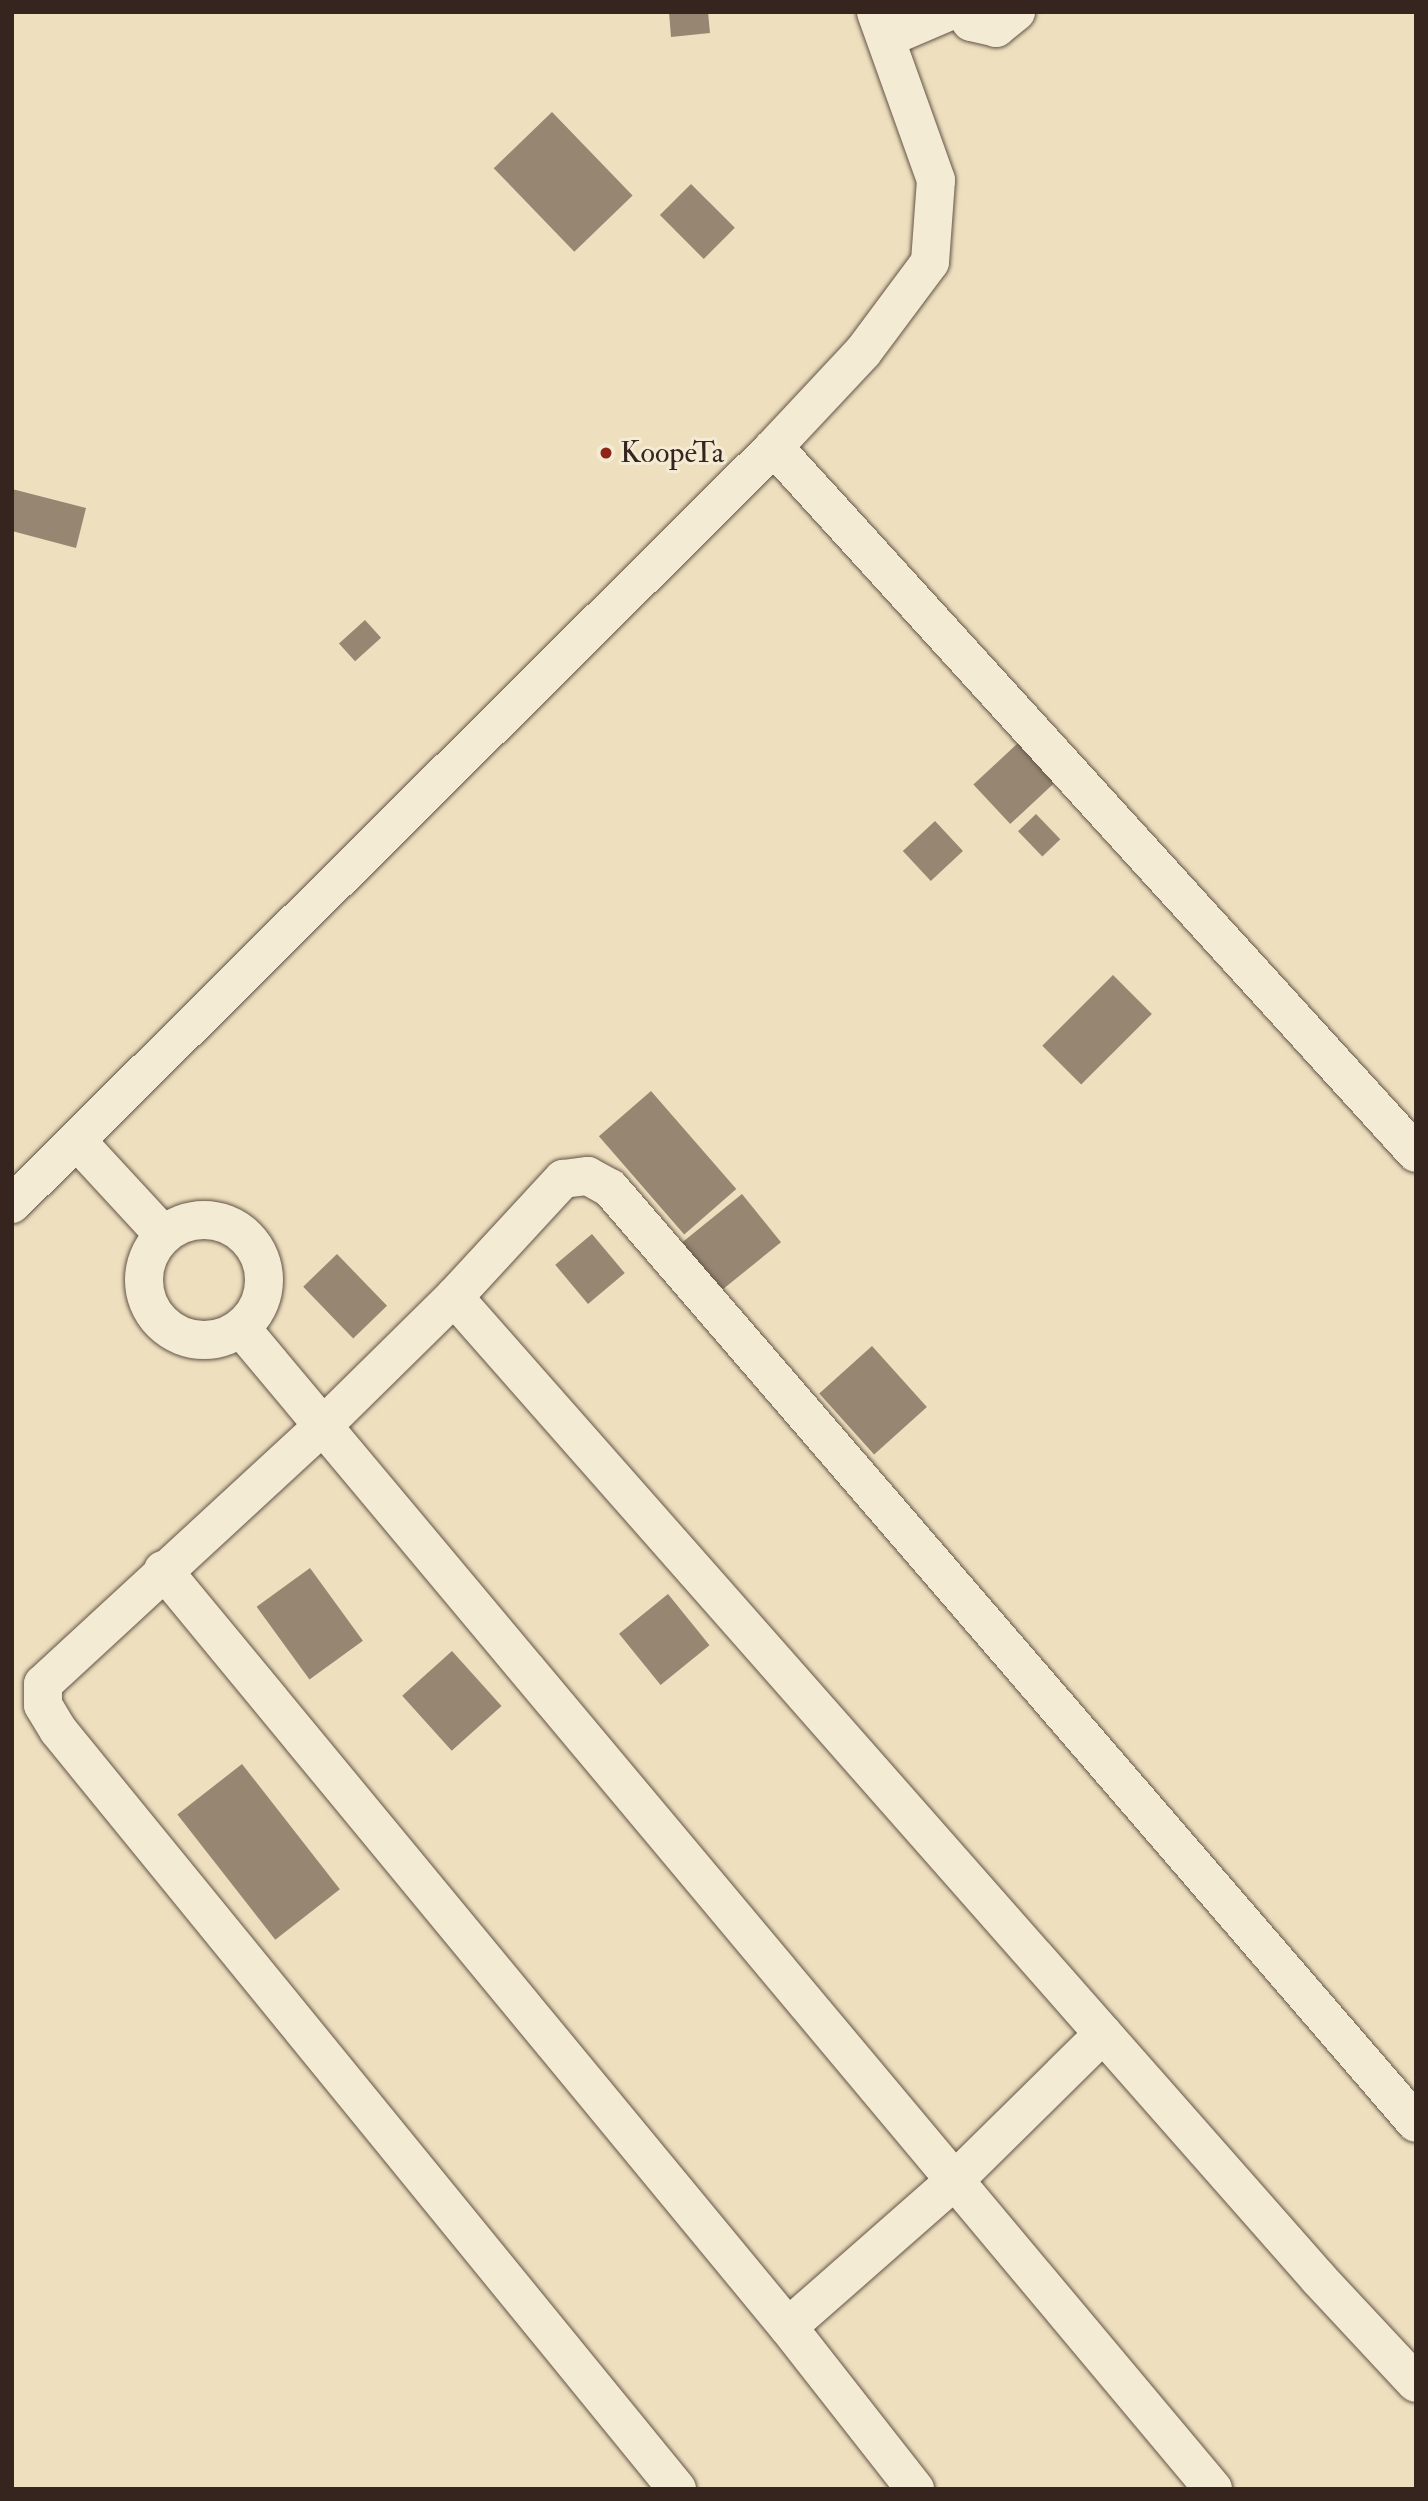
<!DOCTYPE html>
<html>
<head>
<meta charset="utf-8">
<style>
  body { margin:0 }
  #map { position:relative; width:1428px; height:2501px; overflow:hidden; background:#eee0bf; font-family:"IM FELL Double Pica",serif }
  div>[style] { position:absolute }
  .building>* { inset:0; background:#968672; transform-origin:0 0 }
  .roads { filter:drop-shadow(0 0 2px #645447) drop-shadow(0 0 2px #645447) }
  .street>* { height:38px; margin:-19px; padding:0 19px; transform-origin:19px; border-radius:19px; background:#f4ebd5 }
  .street>.ring { margin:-19px; padding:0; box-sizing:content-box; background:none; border:38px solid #f4ebd5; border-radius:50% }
  .secondary>* { height:38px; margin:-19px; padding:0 19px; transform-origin:19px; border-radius:19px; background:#f4ebd5 }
  .dots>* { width:19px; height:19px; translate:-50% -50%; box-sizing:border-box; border:4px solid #f4ebd5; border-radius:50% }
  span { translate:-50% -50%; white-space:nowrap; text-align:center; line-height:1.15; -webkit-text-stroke:6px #f4ebd5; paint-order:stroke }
  .poi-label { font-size:30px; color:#36251f }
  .left { translate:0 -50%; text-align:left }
  .frame { position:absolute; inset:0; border:14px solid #36251f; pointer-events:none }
</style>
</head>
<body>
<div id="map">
  <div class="building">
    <div style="clip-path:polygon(669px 12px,708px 12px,710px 33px,671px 37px)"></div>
    <div style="left:552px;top:112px;width:116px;height:81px;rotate:46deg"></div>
    <div style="left:691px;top:184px;width:62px;height:44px;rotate:45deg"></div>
    <div style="clip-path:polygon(12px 489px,86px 508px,76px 548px,12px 531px)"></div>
    <div style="left:365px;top:620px;width:24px;height:35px;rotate:48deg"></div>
    <div style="left:1018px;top:743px;width:54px;height:61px;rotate:47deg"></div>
    <div style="left:1036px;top:814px;width:35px;height:25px;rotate:46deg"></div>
    <div style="left:935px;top:821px;width:41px;height:44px;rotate:47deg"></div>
    <div style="left:1113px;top:975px;width:55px;height:100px;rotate:45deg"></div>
    <div style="left:651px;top:1091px;width:130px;height:69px;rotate:49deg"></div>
    <div style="left:742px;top:1194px;width:62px;height:80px;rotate:51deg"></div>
    <div style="left:592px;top:1234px;width:51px;height:48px;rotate:50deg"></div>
    <div style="left:337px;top:1254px;width:72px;height:47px;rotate:46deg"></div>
    <div style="left:872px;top:1346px;width:82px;height:71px;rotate:48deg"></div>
    <div style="left:310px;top:1568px;width:90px;height:66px;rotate:54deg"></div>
    <div style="left:668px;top:1594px;width:66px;height:63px;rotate:51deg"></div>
    <div style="left:452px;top:1651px;width:74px;height:67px;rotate:48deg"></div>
    <div style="left:242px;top:1764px;width:159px;height:82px;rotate:52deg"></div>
  </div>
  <div class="roads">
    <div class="street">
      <div style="left:964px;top:12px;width:12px;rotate:55deg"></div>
      <div style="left:971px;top:22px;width:26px;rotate:13deg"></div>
      <div style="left:996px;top:28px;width:26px;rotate:-39deg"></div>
      <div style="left:887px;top:38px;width:66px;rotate:-23.1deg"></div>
      <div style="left:774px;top:447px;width:954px;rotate:47.72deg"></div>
      <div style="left:77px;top:1141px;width:125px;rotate:47.3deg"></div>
      <div class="ring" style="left:144px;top:1220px;width:82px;height:82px"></div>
      <div style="left:454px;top:1297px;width:1309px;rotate:48.62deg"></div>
      <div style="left:1319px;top:2279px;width:142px;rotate:47deg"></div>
      <div style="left:241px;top:1328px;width:1514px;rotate:50.06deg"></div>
      <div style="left:163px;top:1570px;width:982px;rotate:50.46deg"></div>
      <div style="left:788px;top:2327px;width:206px;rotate:51.9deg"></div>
      <div style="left:788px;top:2327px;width:220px;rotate:-41.3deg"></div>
      <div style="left:953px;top:2182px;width:211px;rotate:-44.6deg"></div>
      <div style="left:677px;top:2489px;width:979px;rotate:-129.2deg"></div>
      <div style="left:58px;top:1730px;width:29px;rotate:-121deg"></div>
      <div style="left:43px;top:1705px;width:21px;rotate:-90deg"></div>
      <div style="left:43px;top:1684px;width:381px;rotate:-42.7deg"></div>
      <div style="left:323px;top:1426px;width:184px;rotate:-44.6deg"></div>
      <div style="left:454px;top:1297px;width:161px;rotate:-47.3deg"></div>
      <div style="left:563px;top:1179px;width:25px;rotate:-7deg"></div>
      <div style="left:588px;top:1176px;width:25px;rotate:29deg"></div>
      <div style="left:610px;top:1188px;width:1234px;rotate:49.24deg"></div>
    </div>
    <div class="secondary">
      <div style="left:12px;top:1204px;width:1074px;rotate:-44.81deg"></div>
      <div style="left:774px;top:447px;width:130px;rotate:-46.9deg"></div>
      <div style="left:863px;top:352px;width:112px;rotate:-53.3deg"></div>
      <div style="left:930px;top:262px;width:82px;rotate:-85.8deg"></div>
      <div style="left:936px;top:180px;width:178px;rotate:-109.7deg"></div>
    </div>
  </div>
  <div class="dots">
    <div style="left:606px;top:453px;background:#8f2418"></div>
  </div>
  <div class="poi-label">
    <span class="left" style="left:620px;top:453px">KoopeTa</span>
  </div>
  <div class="frame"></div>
</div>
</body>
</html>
